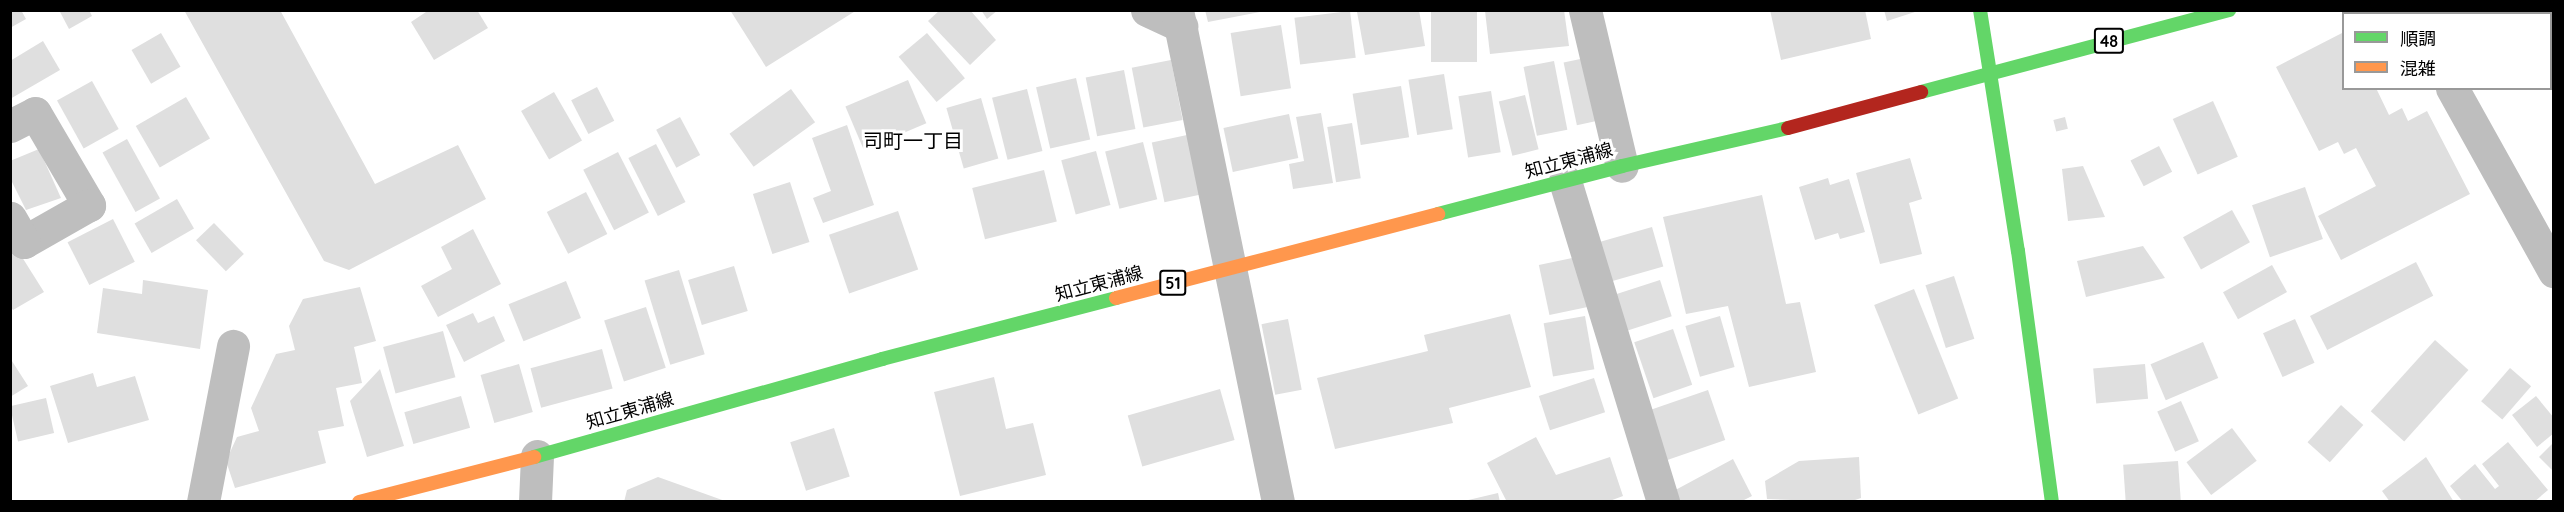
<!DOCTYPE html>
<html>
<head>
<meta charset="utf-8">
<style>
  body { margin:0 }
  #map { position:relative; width:2564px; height:512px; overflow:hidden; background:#fff; font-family:Quicksand,"Noto Sans JP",sans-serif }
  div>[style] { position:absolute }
  .building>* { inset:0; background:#dfdfdf; transform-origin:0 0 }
  .street>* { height:33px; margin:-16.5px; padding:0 16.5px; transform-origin:16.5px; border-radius:16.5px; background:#bebebe }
  .fast>* { height:14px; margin:-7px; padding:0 7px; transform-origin:7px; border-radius:7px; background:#63d668 }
  .slow>* { height:14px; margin:-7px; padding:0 7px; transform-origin:7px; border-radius:7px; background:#ff974d }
  .jam>* { height:14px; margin:-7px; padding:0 7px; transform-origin:7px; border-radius:7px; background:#b3261e }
  span { translate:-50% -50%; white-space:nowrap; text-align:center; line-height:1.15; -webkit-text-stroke:6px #fff; paint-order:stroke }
  .shield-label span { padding:2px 4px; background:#fff; border:2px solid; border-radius:4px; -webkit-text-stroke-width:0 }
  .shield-label { font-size:16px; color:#000; font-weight:700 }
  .street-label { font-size:18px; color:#000 }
  .neighbourhood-label { font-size:20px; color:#000 }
  .frame { position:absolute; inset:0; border:12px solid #000; pointer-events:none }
  .legend { position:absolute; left:2342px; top:12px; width:210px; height:78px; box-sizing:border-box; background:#fff; border:2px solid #999; margin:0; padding:8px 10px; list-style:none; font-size:18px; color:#000 }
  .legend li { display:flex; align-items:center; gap:12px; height:30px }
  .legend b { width:30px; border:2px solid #999 }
</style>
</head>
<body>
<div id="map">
  <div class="building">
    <div style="clip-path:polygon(10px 10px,21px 10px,26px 19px,10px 28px)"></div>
    <div style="clip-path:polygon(59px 10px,89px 10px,92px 16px,69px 29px)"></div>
    <div style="clip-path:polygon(184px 10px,280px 10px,375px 184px,458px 145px,486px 199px,349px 270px,324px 261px)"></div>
    <div style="clip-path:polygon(429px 10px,477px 10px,488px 28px,434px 60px,411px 22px)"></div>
    <div style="clip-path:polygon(730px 10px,857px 10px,766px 67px)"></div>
    <div style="clip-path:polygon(940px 10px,970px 10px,996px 40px,970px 65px,928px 21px)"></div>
    <div style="clip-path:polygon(981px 10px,998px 10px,987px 19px)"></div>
    <div style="clip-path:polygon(1205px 10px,1260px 10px,1260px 12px,1208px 22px)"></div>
    <div style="clip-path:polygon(1368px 10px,1419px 10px,1425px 46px,1365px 55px,1357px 12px)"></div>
    <div style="left:1431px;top:10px;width:46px;height:52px"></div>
    <div style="clip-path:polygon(1564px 10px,1569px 46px,1490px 54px,1485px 11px)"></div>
    <div style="clip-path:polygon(1770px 10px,1865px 10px,1871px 39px,1781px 60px)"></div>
    <div style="clip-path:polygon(1884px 10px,1918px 10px,1918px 11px,1887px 21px)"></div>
    <div style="clip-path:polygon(2459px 10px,2554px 10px,2554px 53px,2550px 54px,2550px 14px,2461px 14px)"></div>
    <div style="left:1350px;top:11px;width:47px;height:56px;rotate:83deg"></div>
    <div style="left:1281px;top:25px;width:64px;height:51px;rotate:81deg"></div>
    <div style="clip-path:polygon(2344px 32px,2344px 88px,2376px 88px,2389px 115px,2402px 108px,2408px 121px,2427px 111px,2470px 194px,2341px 260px,2318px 216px,2376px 186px,2356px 148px,2344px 154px,2338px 142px,2319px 151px,2276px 67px)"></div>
    <div style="left:161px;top:33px;width:39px;height:34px;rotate:60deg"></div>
    <div style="left:927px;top:33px;width:59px;height:37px;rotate:50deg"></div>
    <div style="clip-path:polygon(43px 41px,60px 70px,10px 99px,10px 61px)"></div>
    <div style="left:1590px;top:57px;width:64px;height:27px;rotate:78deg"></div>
    <div style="left:1171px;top:60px;width:61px;height:40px;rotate:79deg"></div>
    <div style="left:1554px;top:61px;width:70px;height:31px;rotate:79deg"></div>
    <div style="left:1124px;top:70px;width:60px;height:39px;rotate:79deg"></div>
    <div style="left:1444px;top:74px;width:56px;height:36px;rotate:81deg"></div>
    <div style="left:1076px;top:78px;width:63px;height:41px;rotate:77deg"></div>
    <div style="left:908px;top:80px;width:47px;height:68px;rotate:67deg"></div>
    <div style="left:92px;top:81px;width:55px;height:40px;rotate:61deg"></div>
    <div style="left:1401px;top:86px;width:52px;height:49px;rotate:81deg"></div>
    <div style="left:597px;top:87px;width:38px;height:29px;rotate:63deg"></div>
    <div style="left:791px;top:89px;width:41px;height:76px;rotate:54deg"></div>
    <div style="left:1027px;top:89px;width:64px;height:36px;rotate:76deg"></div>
    <div style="left:1491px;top:91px;width:62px;height:33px;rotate:81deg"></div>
    <div style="left:554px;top:92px;width:56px;height:38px;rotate:60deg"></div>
    <div style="left:1525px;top:95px;width:56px;height:27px;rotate:76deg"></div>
    <div style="left:186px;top:97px;width:48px;height:58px;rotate:60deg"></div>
    <div style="left:981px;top:98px;width:63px;height:36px;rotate:74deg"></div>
    <div style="left:2213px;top:101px;width:61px;height:44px;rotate:66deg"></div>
    <div style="clip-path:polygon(1321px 113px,1333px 183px,1293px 189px,1289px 164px,1304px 161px,1296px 117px)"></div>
    <div style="left:1289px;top:114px;width:45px;height:67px;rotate:78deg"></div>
    <div style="left:680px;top:117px;width:43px;height:27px;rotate:62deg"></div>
    <div style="left:2065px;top:117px;width:12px;height:12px;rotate:76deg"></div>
    <div style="left:1352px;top:123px;width:56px;height:25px;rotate:81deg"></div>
    <div style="clip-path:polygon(847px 125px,874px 205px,823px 223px,813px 198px,831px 191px,812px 138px)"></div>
    <div style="left:1187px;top:135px;width:61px;height:36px;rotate:78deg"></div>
    <div style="left:127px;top:139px;width:68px;height:28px;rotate:61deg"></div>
    <div style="left:1143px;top:142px;width:59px;height:39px;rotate:76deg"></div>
    <div style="left:656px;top:144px;width:65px;height:31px;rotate:63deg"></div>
    <div style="left:2159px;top:146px;width:29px;height:32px;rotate:63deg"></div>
    <div style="clip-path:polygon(39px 149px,61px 198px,26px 210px,10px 178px,10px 161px)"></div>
    <div style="left:1096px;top:151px;width:56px;height:36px;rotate:75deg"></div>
    <div style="left:618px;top:152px;width:68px;height:39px;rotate:63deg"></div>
    <div style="clip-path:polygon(1910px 158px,1922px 199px,1909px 203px,1922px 254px,1880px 264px,1856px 173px)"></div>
    <div style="clip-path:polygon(2083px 166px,2105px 217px,2068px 221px,2062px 169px)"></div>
    <div style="left:1044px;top:170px;width:53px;height:74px;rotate:76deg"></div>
    <div style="clip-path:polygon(1828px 178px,1830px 185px,1849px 179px,1865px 232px,1840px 239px,1838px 233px,1815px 240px,1799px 187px)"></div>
    <div style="left:790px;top:182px;width:63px;height:39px;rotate:72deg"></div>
    <div style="left:2305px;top:187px;width:55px;height:56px;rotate:71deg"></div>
    <div style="left:586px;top:192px;width:47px;height:44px;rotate:63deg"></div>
    <div style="clip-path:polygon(1762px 195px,1786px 304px,1800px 302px,1816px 372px,1749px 387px,1728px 306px,1686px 314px,1663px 217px)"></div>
    <div style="left:177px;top:199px;width:34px;height:49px;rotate:60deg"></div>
    <div style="left:2232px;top:210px;width:37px;height:56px;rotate:61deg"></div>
    <div style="left:898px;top:211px;width:62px;height:73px;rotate:71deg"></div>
    <div style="left:113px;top:219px;width:48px;height:51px;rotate:63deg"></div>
    <div style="left:214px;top:223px;width:43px;height:25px;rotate:46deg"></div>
    <div style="left:1652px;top:227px;width:41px;height:61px;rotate:74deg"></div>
    <div style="clip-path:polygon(473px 229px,501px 284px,438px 317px,421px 286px,452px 269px,441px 247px)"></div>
    <div style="clip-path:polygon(10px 238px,44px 292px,13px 310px,10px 306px)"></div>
    <div style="clip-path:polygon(2143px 246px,2165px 278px,2086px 297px,2077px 261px)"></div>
    <div style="left:1577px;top:257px;width:51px;height:39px;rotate:78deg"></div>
    <div style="left:2416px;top:262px;width:38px;height:119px;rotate:63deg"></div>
    <div style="left:2272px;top:265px;width:31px;height:56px;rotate:61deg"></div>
    <div style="left:734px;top:266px;width:47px;height:48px;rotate:73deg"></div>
    <div style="left:679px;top:270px;width:88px;height:36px;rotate:73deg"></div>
    <div style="left:1954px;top:276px;width:66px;height:30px;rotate:72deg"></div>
    <div style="clip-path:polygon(143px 280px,208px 290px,200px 349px,97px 333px,103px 288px,142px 294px)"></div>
    <div style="left:1660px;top:280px;width:38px;height:52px;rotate:72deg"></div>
    <div style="left:566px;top:281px;width:40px;height:62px;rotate:68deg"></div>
    <div style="clip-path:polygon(360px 287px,376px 341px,354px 347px,362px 383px,336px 388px,344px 426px,318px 431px,326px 463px,235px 488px,226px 461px,237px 437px,259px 431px,251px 408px,276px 354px,295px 350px,289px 326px,303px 299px)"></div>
    <div style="left:1914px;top:289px;width:118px;height:43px;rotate:68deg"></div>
    <div style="left:646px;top:307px;width:64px;height:44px;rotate:72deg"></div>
    <div style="clip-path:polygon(473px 313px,478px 323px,494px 316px,505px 341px,464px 362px,446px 325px)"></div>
    <div style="clip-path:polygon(1510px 314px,1531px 387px,1449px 408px,1453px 423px,1335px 449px,1317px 378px,1428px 351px,1424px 335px)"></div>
    <div style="left:1585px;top:316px;width:54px;height:42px;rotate:80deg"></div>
    <div style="left:1720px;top:316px;width:53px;height:36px;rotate:74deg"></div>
    <div style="left:1288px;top:319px;width:72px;height:27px;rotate:79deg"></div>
    <div style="left:2295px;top:319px;width:48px;height:35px;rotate:66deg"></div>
    <div style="left:1673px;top:329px;width:59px;height:41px;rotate:71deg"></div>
    <div style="left:443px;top:331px;width:48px;height:62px;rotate:75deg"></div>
    <div style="left:2435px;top:340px;width:45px;height:96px;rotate:42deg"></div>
    <div style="left:2203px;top:342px;width:39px;height:57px;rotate:67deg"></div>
    <div style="left:602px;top:349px;width:41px;height:74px;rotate:75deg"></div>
    <div style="clip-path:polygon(10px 358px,28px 386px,10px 397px)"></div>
    <div style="left:519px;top:364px;width:50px;height:40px;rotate:74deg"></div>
    <div style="left:2145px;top:364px;width:35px;height:52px;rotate:85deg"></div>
    <div style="left:2510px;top:368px;width:28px;height:44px;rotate:41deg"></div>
    <div style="clip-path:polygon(380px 369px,404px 446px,367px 457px,350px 401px)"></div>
    <div style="clip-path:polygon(93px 373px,97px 387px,135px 376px,149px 420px,68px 443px,50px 386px)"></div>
    <div style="clip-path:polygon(994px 377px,1006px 429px,1033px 423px,1046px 475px,960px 496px,934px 392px)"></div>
    <div style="left:1594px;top:378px;width:36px;height:58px;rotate:72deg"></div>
    <div style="left:1220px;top:389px;width:53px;height:96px;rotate:74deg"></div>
    <div style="left:1708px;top:390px;width:53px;height:62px;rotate:71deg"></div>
    <div style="left:461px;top:396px;width:33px;height:59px;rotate:74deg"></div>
    <div style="clip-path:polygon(2536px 396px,2554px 418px,2554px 433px,2537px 447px,2512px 415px)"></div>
    <div style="left:46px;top:398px;width:36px;height:37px;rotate:77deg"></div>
    <div style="left:2181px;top:401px;width:44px;height:26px;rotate:66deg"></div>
    <div style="left:2341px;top:405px;width:30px;height:50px;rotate:42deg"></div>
    <div style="left:834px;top:428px;width:51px;height:46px;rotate:72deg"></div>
    <div style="left:2232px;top:428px;width:41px;height:57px;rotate:53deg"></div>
    <div style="clip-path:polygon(1536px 437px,1556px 475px,1610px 457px,1623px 496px,1607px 502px,1507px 502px,1487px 463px)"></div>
    <div style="clip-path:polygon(2508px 442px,2548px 490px,2534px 502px,2463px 502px,2450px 486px,2475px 464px,2495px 489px,2499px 486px,2482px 464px)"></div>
    <div style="clip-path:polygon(2554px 442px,2554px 472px,2539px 457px)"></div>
    <div style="clip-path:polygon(1859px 457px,1861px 498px,1849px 502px,1767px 499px,1765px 481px,1799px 461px)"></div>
    <div style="clip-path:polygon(2426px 457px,2454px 502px,2390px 502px,2382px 491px)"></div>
    <div style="clip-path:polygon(1733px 459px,1752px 496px,1740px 502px,1672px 502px,1668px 494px)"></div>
    <div style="left:2178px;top:461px;width:41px;height:55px;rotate:86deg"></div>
    <div style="clip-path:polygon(658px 477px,725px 501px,725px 502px,624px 502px,627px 490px)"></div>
    <div style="clip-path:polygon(1498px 493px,1500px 502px,1464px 502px,1464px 501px)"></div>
  </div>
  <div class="street">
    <div style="left:1147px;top:10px;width:38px;rotate:25deg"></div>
    <div style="left:1177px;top:10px;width:502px;rotate:78.4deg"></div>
    <div style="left:1585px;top:10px;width:160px;rotate:76.7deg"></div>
    <div style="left:2408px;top:10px;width:4px;rotate:63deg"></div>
    <div style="left:2452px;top:88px;width:210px;rotate:60.9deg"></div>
    <div style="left:10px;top:126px;width:28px;rotate:-27deg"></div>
    <div style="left:35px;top:113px;width:107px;rotate:59.6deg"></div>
    <div style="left:89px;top:205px;width:75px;rotate:150.4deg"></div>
    <div style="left:24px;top:242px;width:28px;rotate:-120deg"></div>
    <div style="left:1565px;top:181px;width:336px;rotate:73deg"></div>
    <div style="left:203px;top:502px;width:159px;rotate:-79.1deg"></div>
    <div style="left:535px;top:502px;width:46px;rotate:-87.5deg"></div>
  </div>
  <div class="fast">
    <div style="left:1980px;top:10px;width:64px;rotate:81deg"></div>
    <div style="left:1990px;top:73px;width:180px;rotate:81.1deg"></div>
    <div style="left:2018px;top:251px;width:253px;rotate:82.3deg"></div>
    <div style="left:1921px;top:92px;width:319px;rotate:-14.9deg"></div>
    <div style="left:1438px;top:214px;width:190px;rotate:-14.6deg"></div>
    <div style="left:1622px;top:166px;width:170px;rotate:-12.9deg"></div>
    <div style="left:534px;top:457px;width:362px;rotate:-15.7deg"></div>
    <div style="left:882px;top:359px;width:242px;rotate:-14.6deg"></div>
  </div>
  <div class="slow">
    <div style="left:1116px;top:298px;width:333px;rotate:-14.6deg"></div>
    <div style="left:359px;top:502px;width:181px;rotate:-14.4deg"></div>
  </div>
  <div class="jam">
    <div style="left:1788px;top:128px;width:138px;rotate:-15.1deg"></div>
  </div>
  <div class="shield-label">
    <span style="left:2109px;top:41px">48</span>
    <span style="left:1173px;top:283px">51</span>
  </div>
  <div class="street-label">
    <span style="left:1569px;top:161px;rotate:-15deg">知立東浦線</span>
    <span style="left:1099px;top:284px;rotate:-15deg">知立東浦線</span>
    <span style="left:630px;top:411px;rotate:-16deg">知立東浦線</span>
  </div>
  <div class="neighbourhood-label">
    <span style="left:913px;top:140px">司町一丁目</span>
  </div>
  <div class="frame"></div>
  <ul class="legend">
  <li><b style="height:8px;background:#63d668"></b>順調</li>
  <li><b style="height:8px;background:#ff974d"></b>混雑</li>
  </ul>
</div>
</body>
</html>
